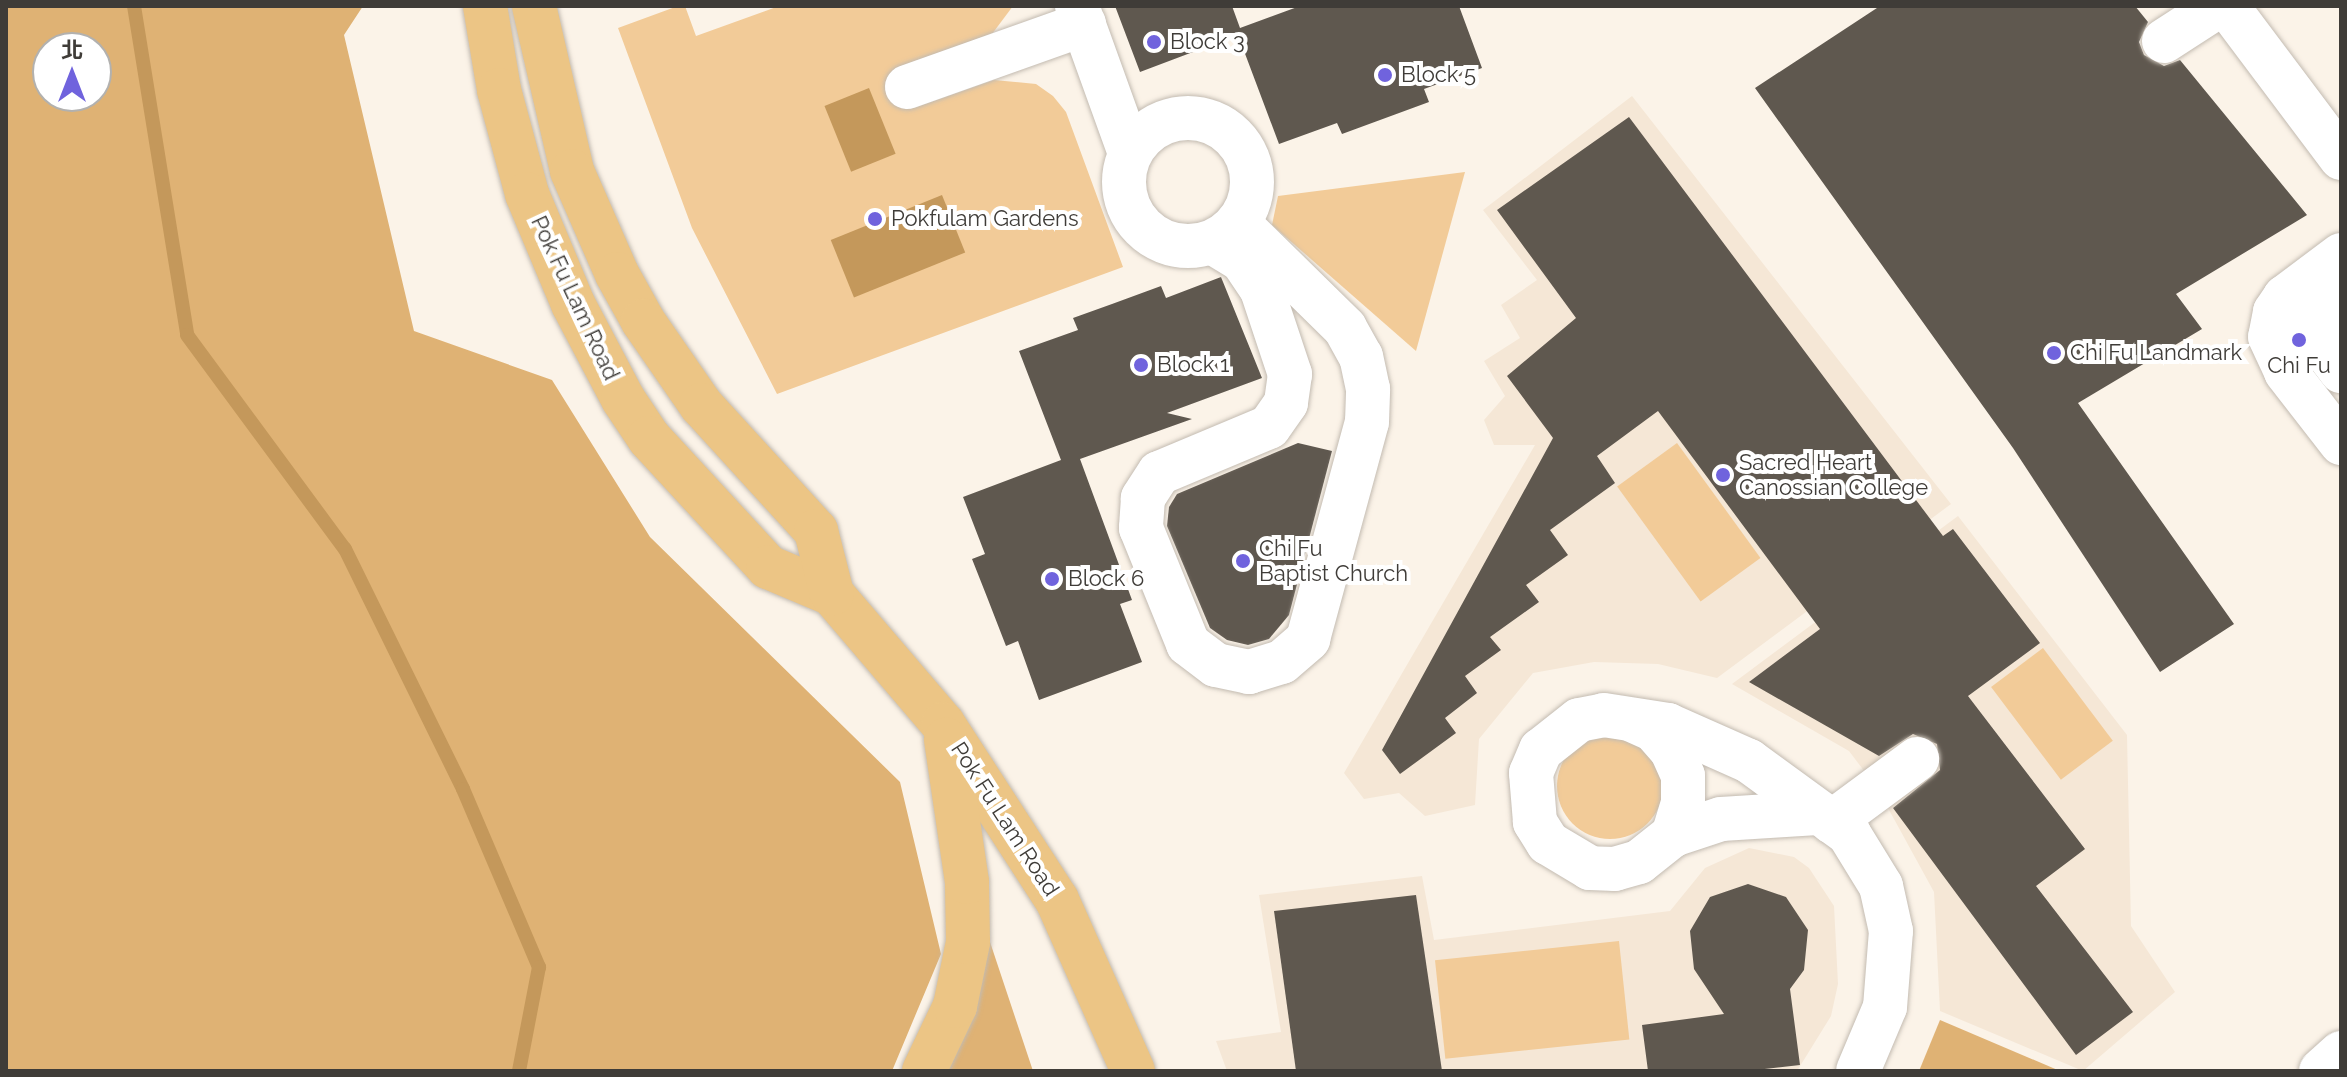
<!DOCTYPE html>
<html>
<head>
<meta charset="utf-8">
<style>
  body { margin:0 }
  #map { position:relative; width:2347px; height:1077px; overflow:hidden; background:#fbf3e8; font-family:Raleway,"Noto Sans TC",sans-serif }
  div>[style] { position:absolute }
  .built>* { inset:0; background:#f5e7d6 }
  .green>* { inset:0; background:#f2cb98; transform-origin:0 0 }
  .round { border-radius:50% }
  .forest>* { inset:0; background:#dfb274 }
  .water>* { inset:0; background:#c4985b; transform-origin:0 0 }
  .stream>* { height:14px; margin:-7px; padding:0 7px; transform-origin:7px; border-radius:7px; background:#c4985b }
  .building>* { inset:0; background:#5f584f }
  .roads { filter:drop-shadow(0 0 2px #c3bbb1) drop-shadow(0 0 2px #c3bbb1) }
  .minor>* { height:44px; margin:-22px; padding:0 22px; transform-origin:22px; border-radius:22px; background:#fff }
  .minor>.ring { margin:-22px; padding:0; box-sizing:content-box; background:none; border:44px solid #fff; border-radius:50% }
  .major>* { height:44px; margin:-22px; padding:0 22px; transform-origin:22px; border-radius:22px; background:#ecc585 }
  .dots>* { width:22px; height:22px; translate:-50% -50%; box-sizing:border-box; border:4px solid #fff; border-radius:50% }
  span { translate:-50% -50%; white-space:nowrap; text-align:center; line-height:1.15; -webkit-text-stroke:8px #fff; paint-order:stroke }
  .poi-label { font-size:22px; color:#3f3c38 }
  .left { translate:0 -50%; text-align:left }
  .street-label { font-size:22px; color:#3f3c38 }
  .frame { position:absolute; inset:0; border:8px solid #3f3c38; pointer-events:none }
  .north { position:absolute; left:32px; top:32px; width:80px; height:80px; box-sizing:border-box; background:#fff; border:2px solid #b2b1af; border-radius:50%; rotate:0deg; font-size:22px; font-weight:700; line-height:32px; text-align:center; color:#3f3c38 }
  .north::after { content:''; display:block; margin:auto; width:28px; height:36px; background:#7063dd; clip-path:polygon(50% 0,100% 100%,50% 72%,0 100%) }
</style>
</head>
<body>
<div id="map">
  <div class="built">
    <div style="clip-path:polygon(1632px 96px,1951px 504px,1717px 678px,1658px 664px,1594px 662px,1533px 673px,1479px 739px,1475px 805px,1425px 816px,1399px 793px,1364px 799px,1344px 773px,1535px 445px,1494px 445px,1484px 420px,1505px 396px,1484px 361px,1520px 338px,1501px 305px,1537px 280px,1483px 210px)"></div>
    <div style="clip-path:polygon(1958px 516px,2127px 735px,2131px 926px,2175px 992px,2083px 1071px,1940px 1011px,1934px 892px,1877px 788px,1849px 751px,1732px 684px)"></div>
    <div style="clip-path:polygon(1749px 848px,1794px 857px,1809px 868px,1834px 906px,1838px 984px,1831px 1016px,1797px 1071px,1227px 1071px,1216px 1041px,1281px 1032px,1259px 895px,1422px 876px,1434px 940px,1670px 911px,1705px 868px)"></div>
  </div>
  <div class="green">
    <div style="clip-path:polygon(678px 6px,685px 6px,696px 36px,779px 6px,1013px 6px,992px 34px,899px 67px,914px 108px,994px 80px,1036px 84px,1053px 96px,1066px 112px,1123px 267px,777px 394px,692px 228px,618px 28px)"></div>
    <div style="clip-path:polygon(1465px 172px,1416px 351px,1272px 225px,1278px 196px)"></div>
    <div style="left:1677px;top:443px;width:142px;height:74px;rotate:54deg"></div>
    <div style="left:2043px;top:648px;width:116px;height:65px;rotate:53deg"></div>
    <div class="round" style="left:1557px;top:733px;width:106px;height:106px"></div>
    <div style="left:1619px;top:941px;width:99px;height:185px;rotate:84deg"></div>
  </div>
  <div class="forest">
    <div style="clip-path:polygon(evenodd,6px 6px,363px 6px,344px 35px,414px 331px,552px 380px,650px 537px,900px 782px,941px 954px,892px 1071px,6px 1071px,6px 6px,48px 48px,96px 48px,96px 96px,48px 96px,48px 48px)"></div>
    <div style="clip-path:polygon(989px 939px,1033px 1071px,948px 1071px)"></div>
    <div style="clip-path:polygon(1940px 1020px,2060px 1071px,1919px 1071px)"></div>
  </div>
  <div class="water">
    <div style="left:869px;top:88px;width:71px;height:48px;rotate:68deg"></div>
    <div style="left:942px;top:195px;width:62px;height:120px;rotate:68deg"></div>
  </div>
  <div class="stream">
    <div style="left:134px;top:6px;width:333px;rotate:80.8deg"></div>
    <div style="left:187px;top:335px;width:266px;rotate:53.6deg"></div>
    <div style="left:345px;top:549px;width:267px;rotate:63.8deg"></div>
    <div style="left:463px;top:789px;width:194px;rotate:66.9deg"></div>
    <div style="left:539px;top:967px;width:106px;rotate:100.9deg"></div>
  </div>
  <div class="building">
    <div style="clip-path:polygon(1115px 6px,1232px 6px,1240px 28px,1300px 6px,1459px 6px,1482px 68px,1424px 89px,1429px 102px,1342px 134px,1337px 123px,1279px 144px,1238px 35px,1140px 72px)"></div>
    <div style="clip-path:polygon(1880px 6px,2135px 6px,2148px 22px,2139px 42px,2144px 55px,2164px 66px,2180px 60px,2307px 215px,2176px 294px,2202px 329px,2078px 403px,2234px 624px,2160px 672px,2013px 448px,1755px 88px)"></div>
    <div style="clip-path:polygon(1629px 117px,1943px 536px,1953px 529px,2040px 643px,1968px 696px,2085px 849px,2036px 886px,2133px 1012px,2076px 1055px,1893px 808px,1940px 770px,1937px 744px,1913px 734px,1879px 756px,1749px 682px,1820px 629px,1658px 411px,1597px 456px,1615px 483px,1550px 530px,1568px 555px,1526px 585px,1539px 602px,1490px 637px,1501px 650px,1465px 676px,1477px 693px,1445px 718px,1456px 733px,1400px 774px,1382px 750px,1553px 438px,1507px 376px,1576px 318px,1497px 210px)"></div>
    <div style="clip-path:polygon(1221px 277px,1262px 378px,1167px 413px,1192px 419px,1080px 459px,1132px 600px,1120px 604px,1142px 662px,1039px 700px,1018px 641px,1006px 646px,987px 597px,972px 559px,985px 554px,963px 497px,1061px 460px,1019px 351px,1078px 330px,1073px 318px,1112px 304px,1161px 286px,1166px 298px)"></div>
    <div style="clip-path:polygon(1298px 443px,1332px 451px,1289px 615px,1269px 639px,1248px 645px,1227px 640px,1210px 628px,1167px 526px,1169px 507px,1177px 494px)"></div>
    <div style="clip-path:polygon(1748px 884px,1786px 897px,1808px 930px,1804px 970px,1790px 989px,1800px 1065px,1747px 1071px,1648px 1071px,1642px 1025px,1724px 1014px,1694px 969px,1690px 931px,1710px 897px)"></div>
    <div style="clip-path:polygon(1416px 895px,1442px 1071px,1296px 1071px,1274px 911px)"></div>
  </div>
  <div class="roads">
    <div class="minor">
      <div style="left:1077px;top:6px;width:156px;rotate:70.2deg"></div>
      <div style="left:2227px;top:6px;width:190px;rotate:53.1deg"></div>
      <div style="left:2164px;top:41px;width:64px;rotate:-32.9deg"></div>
      <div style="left:907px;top:87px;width:188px;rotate:-19.6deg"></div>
      <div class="ring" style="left:1124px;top:118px;width:84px;height:84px"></div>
      <div style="left:1212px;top:242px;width:35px;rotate:31deg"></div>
      <div style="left:1242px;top:260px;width:36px;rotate:56deg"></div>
      <div style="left:1262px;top:290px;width:89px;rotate:71.6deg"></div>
      <div style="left:1290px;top:374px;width:29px;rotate:98deg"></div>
      <div style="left:1286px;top:403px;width:29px;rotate:125deg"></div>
      <div style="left:1269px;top:427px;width:119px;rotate:157.3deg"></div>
      <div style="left:1159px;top:473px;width:30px;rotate:123deg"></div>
      <div style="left:1143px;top:498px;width:30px;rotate:94deg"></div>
      <div style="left:1141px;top:528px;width:125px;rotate:67.9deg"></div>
      <div style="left:1188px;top:644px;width:35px;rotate:37deg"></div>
      <div style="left:1216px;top:665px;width:34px;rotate:12deg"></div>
      <div style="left:1249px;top:672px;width:34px;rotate:-17deg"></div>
      <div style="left:1282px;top:662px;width:35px;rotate:-41deg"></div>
      <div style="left:1308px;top:639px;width:225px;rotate:-74.8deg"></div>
      <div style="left:1367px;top:422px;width:33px;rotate:-88deg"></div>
      <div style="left:1368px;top:389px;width:33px;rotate:-102deg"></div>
      <div style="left:1361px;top:357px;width:33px;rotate:-119deg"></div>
      <div style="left:1345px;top:328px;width:150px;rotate:-135.5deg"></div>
      <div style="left:2341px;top:255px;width:70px;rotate:143.1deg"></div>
      <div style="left:2285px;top:297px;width:18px;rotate:124deg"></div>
      <div style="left:2275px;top:312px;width:25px;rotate:101deg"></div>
      <div style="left:2270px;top:337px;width:38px;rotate:65deg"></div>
      <div style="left:2286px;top:372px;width:90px;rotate:52.2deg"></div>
      <div style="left:2314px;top:276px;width:45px;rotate:53.1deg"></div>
      <div style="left:2285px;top:297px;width:93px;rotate:52.9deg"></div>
      <div style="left:1634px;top:721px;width:22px;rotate:24deg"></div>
      <div style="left:1654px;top:730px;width:28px;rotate:49deg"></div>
      <div style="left:1672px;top:751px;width:27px;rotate:66deg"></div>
      <div style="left:1683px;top:776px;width:27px;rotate:90deg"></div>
      <div style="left:1683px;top:803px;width:34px;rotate:107deg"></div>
      <div style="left:1817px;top:813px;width:96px;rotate:176.4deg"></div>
      <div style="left:1721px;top:819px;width:51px;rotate:161.6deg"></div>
      <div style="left:1673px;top:835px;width:43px;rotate:141.5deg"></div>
      <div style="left:1639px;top:862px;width:25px;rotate:164deg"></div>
      <div style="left:1615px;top:869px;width:25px;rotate:-178deg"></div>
      <div style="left:1590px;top:868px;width:49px;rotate:-149.2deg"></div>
      <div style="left:1548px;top:843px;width:25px;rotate:-122deg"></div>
      <div style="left:1535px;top:822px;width:49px;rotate:-94.7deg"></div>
      <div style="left:1531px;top:773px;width:25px;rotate:-67deg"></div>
      <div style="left:1541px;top:750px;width:48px;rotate:-38.3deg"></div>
      <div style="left:1579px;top:720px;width:25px;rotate:-11deg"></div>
      <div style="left:1604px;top:715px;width:65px;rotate:8.9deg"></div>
      <div style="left:1668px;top:725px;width:89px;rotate:24deg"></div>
      <div style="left:1749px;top:761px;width:124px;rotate:36.1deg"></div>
      <div style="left:1849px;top:834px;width:61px;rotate:58.4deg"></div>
      <div style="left:1881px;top:886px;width:46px;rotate:77.5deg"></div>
      <div style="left:1891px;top:931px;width:76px;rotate:94.5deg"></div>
      <div style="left:1885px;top:1007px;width:69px;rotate:112.9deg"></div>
      <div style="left:1832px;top:822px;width:106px;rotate:-36.5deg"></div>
      <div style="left:2321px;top:1071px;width:27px;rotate:-42deg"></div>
    </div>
    <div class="major">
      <div style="left:485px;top:6px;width:85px;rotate:80.5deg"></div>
      <div style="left:499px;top:90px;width:108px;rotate:74.9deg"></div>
      <div style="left:527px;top:194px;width:119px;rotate:67.3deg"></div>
      <div style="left:573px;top:304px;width:107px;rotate:62.2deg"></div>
      <div style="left:623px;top:399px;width:47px;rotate:56.3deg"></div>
      <div style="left:649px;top:438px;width:176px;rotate:47.3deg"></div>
      <div style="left:768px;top:567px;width:69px;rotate:22.9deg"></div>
      <div style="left:832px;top:594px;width:171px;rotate:49.5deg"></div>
      <div style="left:943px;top:724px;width:210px;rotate:57.1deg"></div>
      <div style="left:1057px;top:900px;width:187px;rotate:66deg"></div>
      <div style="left:534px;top:6px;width:169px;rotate:77deg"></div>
      <div style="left:572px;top:171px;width:112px;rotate:66.4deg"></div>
      <div style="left:617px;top:274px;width:54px;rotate:61deg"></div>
      <div style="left:643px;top:321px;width:102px;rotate:55.4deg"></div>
      <div style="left:701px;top:405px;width:171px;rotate:47.6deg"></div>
      <div style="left:816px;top:531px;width:65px;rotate:75.7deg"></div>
      <div style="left:924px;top:1071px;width:72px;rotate:-64.5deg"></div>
      <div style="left:955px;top:1006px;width:65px;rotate:-78.5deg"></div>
      <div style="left:968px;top:942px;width:60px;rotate:-91deg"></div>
      <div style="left:967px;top:882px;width:144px;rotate:-98.4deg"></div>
    </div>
  </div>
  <div class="dots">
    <div style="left:1154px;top:42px;background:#7063dd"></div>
    <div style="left:1385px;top:75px;background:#7063dd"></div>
    <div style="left:875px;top:219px;background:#7063dd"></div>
    <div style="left:2299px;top:340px;background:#7063dd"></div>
    <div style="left:2054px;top:353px;background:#7063dd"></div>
    <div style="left:1141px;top:365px;background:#7063dd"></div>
    <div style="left:1723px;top:475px;background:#7063dd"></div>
    <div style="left:1243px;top:561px;background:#7063dd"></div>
    <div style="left:1052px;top:579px;background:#7063dd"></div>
  </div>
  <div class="poi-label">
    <span class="left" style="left:1170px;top:42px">Block 3</span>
    <span class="left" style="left:1401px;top:75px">Block 5</span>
    <span class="left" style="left:891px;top:219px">Pokfulam Gardens</span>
    <span class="left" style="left:2070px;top:353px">Chi Fu Landmark</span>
    <span class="left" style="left:1157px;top:365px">Block 1</span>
    <span style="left:2299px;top:366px">Chi Fu</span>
    <span class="left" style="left:1739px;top:475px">Sacred Heart<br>Canossian College</span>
    <span class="left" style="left:1259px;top:561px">Chi Fu<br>Baptist Church</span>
    <span class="left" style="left:1068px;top:579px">Block 6</span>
  </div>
  <div class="street-label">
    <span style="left:575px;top:298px;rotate:65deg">Pok Fu Lam Road</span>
    <span style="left:1005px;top:819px;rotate:57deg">Pok Fu Lam Road</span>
  </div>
  <div class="frame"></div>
  <div class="north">北</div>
</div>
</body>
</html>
